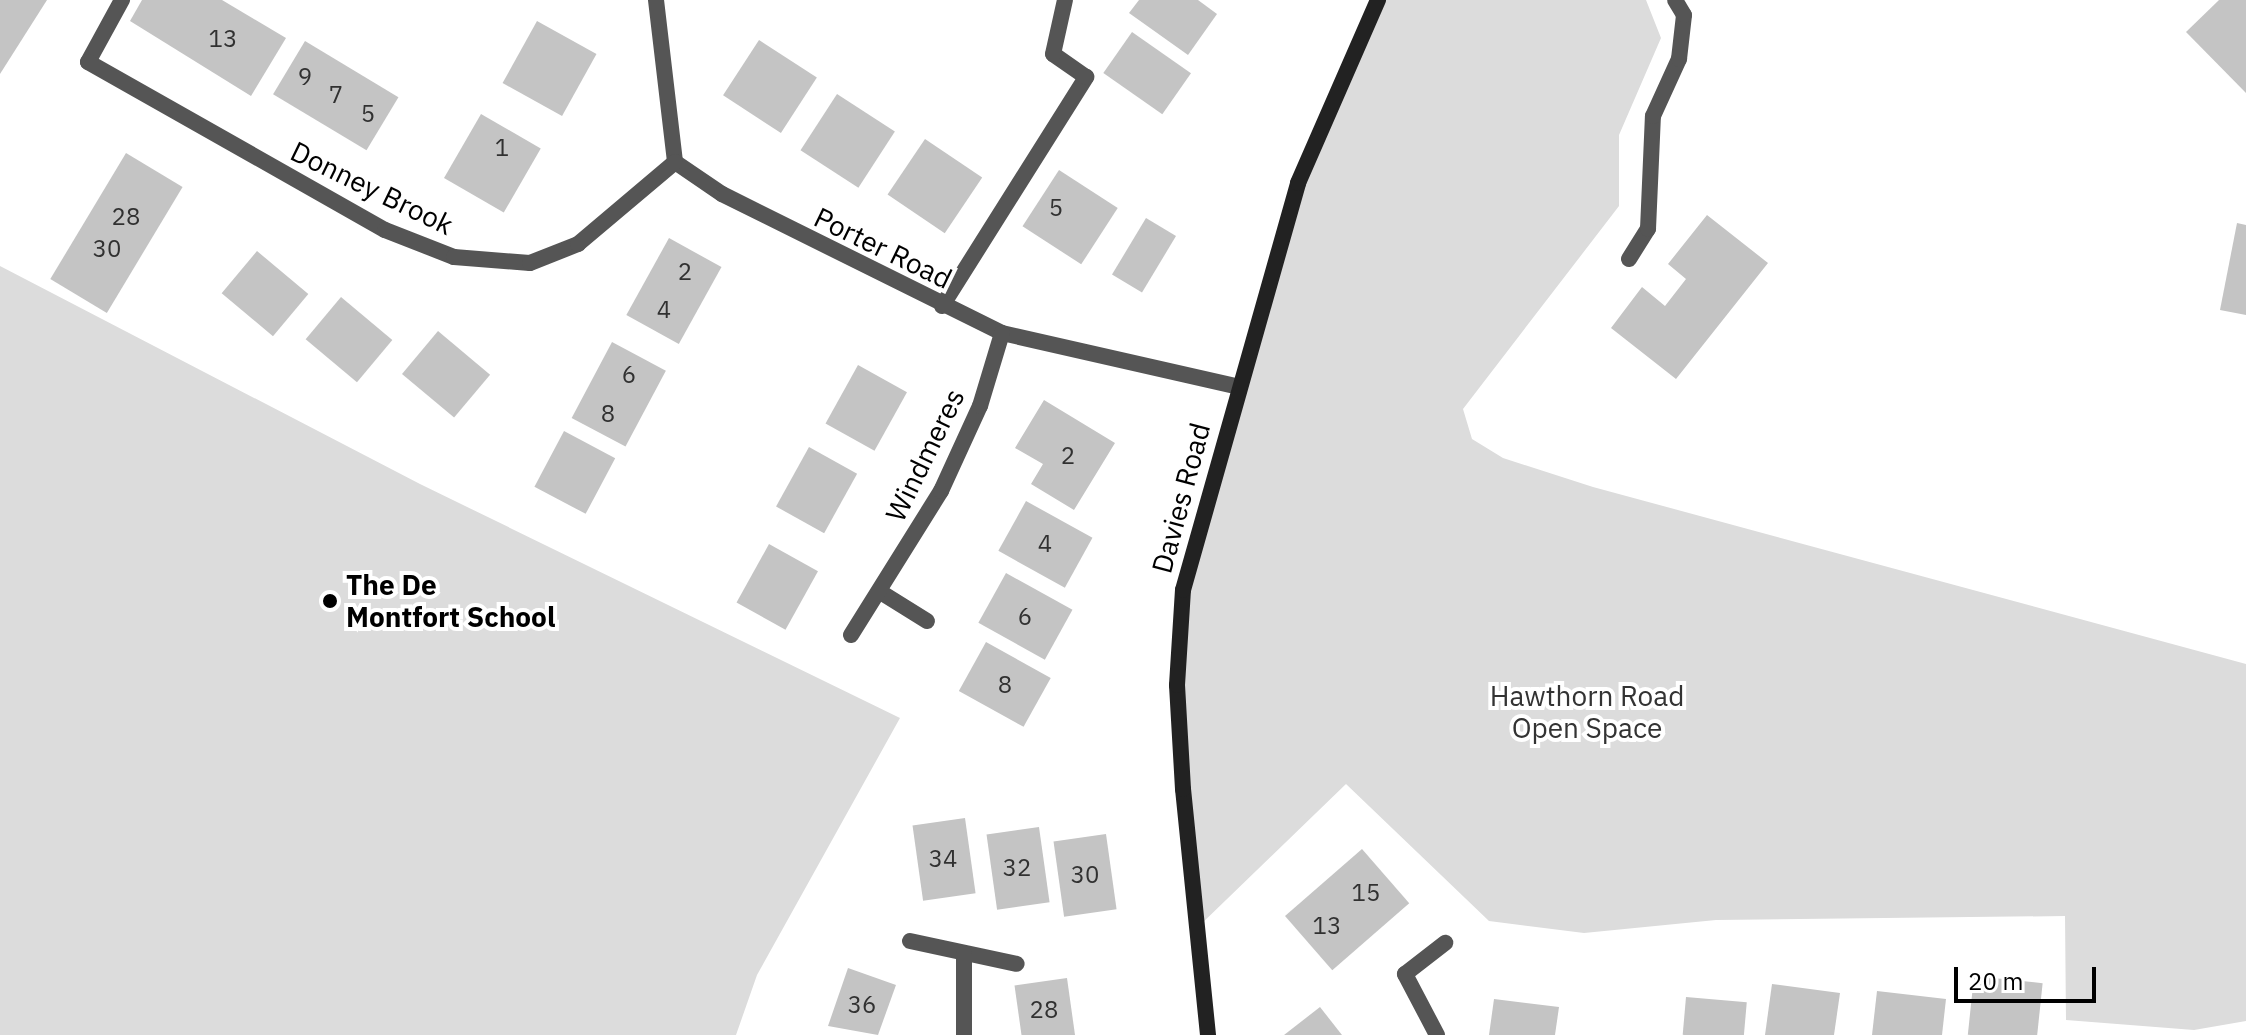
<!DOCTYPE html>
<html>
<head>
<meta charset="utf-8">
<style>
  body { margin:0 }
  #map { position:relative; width:2246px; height:1035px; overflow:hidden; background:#fff; font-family:"IBM Plex Sans",sans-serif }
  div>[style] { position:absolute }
  .green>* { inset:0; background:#dcdcdc }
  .building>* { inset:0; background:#c4c4c4; transform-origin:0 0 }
  .lane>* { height:16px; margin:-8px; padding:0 8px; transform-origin:8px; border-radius:8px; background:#555 }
  .street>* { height:16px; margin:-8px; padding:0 8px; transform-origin:8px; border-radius:8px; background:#555 }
  .secondary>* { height:16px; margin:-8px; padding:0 8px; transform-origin:8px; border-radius:8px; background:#222 }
  .dots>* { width:22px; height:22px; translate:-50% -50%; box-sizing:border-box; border:4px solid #fff; border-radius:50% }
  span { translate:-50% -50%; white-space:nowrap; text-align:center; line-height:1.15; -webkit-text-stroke:8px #fff; paint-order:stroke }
  .number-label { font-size:24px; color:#313131 }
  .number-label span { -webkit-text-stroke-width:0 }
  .street-label { font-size:28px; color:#000 }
  .poi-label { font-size:28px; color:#000; font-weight:700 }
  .left { translate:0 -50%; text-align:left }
  .park-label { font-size:28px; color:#333 }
  .scale { position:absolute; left:1954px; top:967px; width:142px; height:36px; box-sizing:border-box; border:4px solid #000; border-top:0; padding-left:10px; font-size:24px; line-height:28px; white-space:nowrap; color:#000; -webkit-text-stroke:6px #fff; paint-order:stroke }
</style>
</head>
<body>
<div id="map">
  <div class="green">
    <div style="clip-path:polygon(1378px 0,1646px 0,1661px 38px,1619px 135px,1619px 206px,1463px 409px,1472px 439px,1503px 458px,1593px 487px,2246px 664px,2246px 1021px,2194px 1030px,2066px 1020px,2065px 916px,1716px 920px,1584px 933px,1489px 921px,1346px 784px,1196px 929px,1183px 789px,1183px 590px,1298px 183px)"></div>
    <div style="clip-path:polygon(0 266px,420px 484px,900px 718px,757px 975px,736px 1035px,0 1035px)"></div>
  </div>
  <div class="building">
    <div style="clip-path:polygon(0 0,47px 0,0 74px)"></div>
    <div style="clip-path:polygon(142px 0,222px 0,286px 38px,251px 96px,130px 21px)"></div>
    <div style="clip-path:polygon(1139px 0,1198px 0,1217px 14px,1188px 55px,1129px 13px)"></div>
    <div style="clip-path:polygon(2219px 0,2246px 0,2246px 93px,2186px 32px)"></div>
    <div style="left:537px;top:21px;width:68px;height:71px;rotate:29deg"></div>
    <div style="left:1132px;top:32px;width:72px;height:50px;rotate:35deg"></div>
    <div style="left:759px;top:40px;width:69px;height:66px;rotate:33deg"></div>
    <div style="left:305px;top:41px;width:109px;height:62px;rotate:31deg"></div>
    <div style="left:837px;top:94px;width:69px;height:67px;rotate:33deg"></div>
    <div style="left:481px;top:114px;width:69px;height:74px;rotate:30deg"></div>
    <div style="left:925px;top:139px;width:69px;height:67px;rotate:34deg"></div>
    <div style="left:126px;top:153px;width:66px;height:147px;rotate:31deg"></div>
    <div style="left:1059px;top:170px;width:70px;height:67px;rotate:33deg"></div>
    <div style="clip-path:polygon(1707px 215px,1768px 263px,1676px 379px,1611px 328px,1642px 287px,1665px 306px,1686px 279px,1668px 264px)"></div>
    <div style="left:1146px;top:218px;width:35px;height:66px;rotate:31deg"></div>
    <div style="clip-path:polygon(2237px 223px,2246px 225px,2246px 315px,2220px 310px)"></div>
    <div style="left:669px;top:238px;width:60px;height:88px;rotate:29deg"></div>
    <div style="left:257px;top:251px;width:67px;height:55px;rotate:40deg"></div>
    <div style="left:341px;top:297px;width:67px;height:55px;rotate:40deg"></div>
    <div style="left:438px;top:331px;width:68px;height:56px;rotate:40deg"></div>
    <div style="left:612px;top:342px;width:61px;height:86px;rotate:28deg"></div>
    <div style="left:858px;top:365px;width:56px;height:67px;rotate:29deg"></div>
    <div style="clip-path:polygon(1044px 400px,1115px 443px,1074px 510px,1031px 484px,1043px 464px,1015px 448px)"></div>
    <div style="left:564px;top:431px;width:58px;height:63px;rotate:28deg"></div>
    <div style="left:809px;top:447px;width:55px;height:68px;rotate:29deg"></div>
    <div style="left:1026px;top:501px;width:76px;height:57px;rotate:29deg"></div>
    <div style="left:769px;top:544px;width:56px;height:67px;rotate:29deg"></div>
    <div style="left:1006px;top:573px;width:76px;height:57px;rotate:29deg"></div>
    <div style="left:986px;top:642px;width:74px;height:56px;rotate:29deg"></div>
    <div style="left:965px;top:818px;width:76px;height:53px;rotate:82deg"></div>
    <div style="left:1039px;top:827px;width:76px;height:53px;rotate:82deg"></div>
    <div style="left:1106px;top:834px;width:76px;height:53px;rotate:82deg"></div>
    <div style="left:1362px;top:849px;width:72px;height:102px;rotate:49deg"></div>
    <div style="clip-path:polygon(848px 968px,896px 985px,878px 1035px,828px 1026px)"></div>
    <div style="left:1974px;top:976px;width:69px;height:59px;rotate:6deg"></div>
    <div style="left:1067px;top:978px;width:58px;height:53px;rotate:82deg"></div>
    <div style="clip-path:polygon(1772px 984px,1840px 993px,1834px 1035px,1765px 1035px)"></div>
    <div style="clip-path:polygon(1877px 991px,1946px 999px,1942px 1035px,1872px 1035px)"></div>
    <div style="left:1686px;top:997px;width:61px;height:38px;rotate:5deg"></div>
    <div style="clip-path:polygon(1494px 999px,1559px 1007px,1555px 1035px,1489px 1035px)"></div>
    <div style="clip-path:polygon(1320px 1007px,1342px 1035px,1284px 1035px)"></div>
  </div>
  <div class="lane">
    <div style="left:88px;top:62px;width:71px;rotate:-61.3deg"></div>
    <div style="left:1629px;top:259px;width:36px;rotate:-58deg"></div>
    <div style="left:1648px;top:229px;width:113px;rotate:-87.5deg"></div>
    <div style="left:1653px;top:116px;width:63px;rotate:-65.5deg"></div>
    <div style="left:1679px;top:59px;width:44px;rotate:-83.5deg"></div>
    <div style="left:1684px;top:15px;width:17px;rotate:-121deg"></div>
    <div style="left:942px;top:306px;width:271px;rotate:-57.8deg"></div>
    <div style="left:1086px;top:77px;width:40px;rotate:-145.1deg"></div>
    <div style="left:1053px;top:54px;width:55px;rotate:-77.5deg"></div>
  </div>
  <div class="street">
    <div style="left:656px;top:0;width:163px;rotate:83.3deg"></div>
    <div style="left:675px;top:162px;width:57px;rotate:34.2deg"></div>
    <div style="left:722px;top:194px;width:313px;rotate:26.4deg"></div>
    <div style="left:1002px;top:333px;width:243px;rotate:12.8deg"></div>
    <div style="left:88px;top:62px;width:341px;rotate:29.5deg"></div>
    <div style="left:385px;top:230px;width:74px;rotate:21.4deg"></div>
    <div style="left:454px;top:257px;width:76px;rotate:4.5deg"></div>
    <div style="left:530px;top:263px;width:52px;rotate:-21.6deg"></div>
    <div style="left:578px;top:244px;width:127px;rotate:-40.2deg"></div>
    <div style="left:882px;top:593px;width:53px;rotate:31.9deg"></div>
    <div style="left:851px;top:635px;width:170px;rotate:-58deg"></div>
    <div style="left:941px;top:491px;width:94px;rotate:-65.4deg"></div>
    <div style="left:980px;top:406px;width:76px;rotate:-73.2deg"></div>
    <div style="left:910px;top:941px;width:109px;rotate:12.1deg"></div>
    <div style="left:964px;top:1035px;width:81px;rotate:-90deg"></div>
    <div style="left:1437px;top:1035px;width:69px;rotate:-117.7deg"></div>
    <div style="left:1405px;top:974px;width:51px;rotate:-37.8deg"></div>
  </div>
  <div class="secondary">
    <div style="left:1208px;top:1035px;width:247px;rotate:-95.8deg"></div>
    <div style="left:1183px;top:789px;width:104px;rotate:-93.3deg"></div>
    <div style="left:1177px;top:685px;width:95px;rotate:-86.4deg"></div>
    <div style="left:1183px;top:590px;width:423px;rotate:-74.2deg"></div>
    <div style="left:1298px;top:183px;width:200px;rotate:-66.4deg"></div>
  </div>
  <div class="dots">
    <div style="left:330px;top:601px;background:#000"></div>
  </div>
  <div class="number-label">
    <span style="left:223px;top:39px">13</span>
    <span style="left:305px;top:77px">9</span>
    <span style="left:336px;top:95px">7</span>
    <span style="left:368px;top:114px">5</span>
    <span style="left:502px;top:148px">1</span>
    <span style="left:1056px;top:208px">5</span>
    <span style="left:126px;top:217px">28</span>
    <span style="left:107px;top:249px">30</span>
    <span style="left:685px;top:272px">2</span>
    <span style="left:664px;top:310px">4</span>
    <span style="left:629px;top:375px">6</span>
    <span style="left:608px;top:414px">8</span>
    <span style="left:1068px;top:456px">2</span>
    <span style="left:1045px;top:544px">4</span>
    <span style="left:1025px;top:617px">6</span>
    <span style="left:1005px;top:685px">8</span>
    <span style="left:943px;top:859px">34</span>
    <span style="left:1017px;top:868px">32</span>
    <span style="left:1085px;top:875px">30</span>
    <span style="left:1366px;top:893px">15</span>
    <span style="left:1327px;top:926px">13</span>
    <span style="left:862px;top:1005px">36</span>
    <span style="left:1044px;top:1010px">28</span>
  </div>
  <div class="street-label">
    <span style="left:372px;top:188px;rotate:26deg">Donney Brook</span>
    <span style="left:883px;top:248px;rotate:26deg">Porter Road</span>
    <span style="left:925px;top:455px;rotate:-64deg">Windmeres</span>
    <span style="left:1181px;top:498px;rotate:-75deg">Davies Road</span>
  </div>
  <div class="poi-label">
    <span class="left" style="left:346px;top:601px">The De<br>Montfort School</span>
  </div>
  <div class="park-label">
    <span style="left:1587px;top:712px">Hawthorn Road<br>Open Space</span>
  </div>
  <div class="scale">20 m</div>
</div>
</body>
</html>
